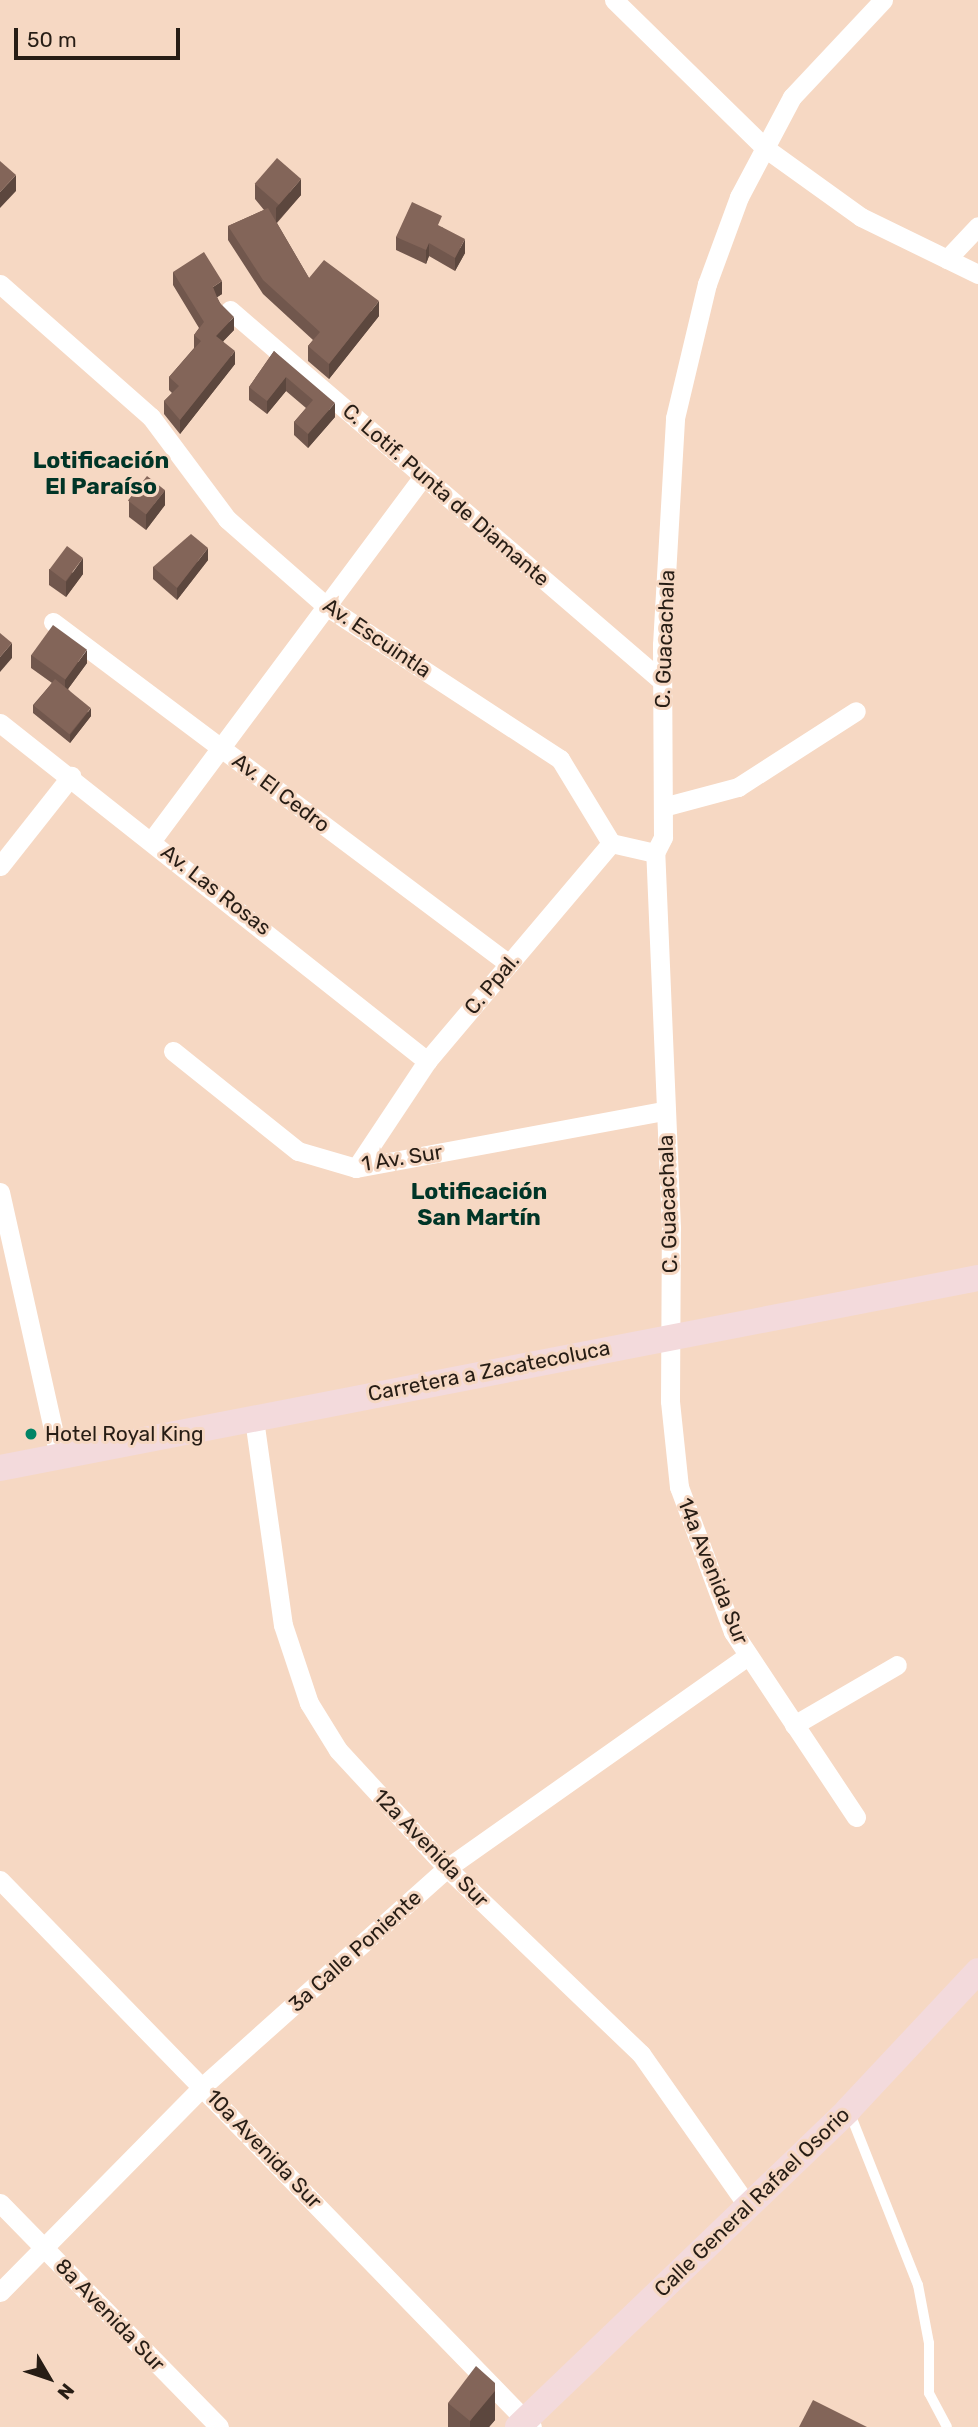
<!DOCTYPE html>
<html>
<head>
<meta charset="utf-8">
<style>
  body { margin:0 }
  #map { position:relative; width:978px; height:2427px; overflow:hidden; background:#f6d8c3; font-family:Rubik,sans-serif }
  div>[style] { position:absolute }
  .service>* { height:10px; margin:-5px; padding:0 5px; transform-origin:5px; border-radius:5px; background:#fff }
  .minor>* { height:19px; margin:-9.5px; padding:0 9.5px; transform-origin:9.5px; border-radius:9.5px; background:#fff }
  .secondary>* { height:26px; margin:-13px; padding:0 13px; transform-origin:13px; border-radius:13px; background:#f3dadc }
  .wall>* { inset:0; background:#71574d }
  .shaded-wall>* { inset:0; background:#5c473e }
  .building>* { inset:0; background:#836559; transform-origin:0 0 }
  .dots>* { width:19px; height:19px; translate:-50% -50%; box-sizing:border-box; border:4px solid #f6d8c3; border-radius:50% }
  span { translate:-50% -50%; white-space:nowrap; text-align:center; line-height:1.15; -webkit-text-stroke:6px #f6d8c3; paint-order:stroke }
  .street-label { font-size:21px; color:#271d15 }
  .poi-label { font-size:21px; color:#271d15 }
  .left { translate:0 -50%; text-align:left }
  .neighbourhood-label { font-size:23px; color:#003527; font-weight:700 }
  .north { position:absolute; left:14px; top:2343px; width:70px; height:70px; -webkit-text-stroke:5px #f6d8c3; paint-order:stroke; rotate:129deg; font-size:19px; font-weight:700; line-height:28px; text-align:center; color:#271d15 }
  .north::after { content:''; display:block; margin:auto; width:24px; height:32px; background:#271d15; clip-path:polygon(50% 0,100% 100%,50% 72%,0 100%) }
  .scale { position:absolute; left:14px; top:28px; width:166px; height:32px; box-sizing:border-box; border:4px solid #271d15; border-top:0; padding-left:9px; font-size:21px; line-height:24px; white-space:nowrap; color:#271d15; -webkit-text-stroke:5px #f6d8c3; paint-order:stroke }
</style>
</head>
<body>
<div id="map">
  <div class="service">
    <div style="left:849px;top:2111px;width:187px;rotate:68.4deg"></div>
    <div style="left:918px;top:2285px;width:59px;rotate:79.3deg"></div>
    <div style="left:929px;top:2343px;width:50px;rotate:90deg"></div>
    <div style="left:929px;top:2393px;width:38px;rotate:62deg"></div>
  </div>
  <div class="minor">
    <div style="left:614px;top:0;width:211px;rotate:44.4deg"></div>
    <div style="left:765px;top:148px;width:118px;rotate:35.7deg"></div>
    <div style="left:861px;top:217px;width:130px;rotate:26deg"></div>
    <div style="left:947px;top:259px;width:45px;rotate:-46.8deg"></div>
    <div style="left:0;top:284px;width:201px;rotate:41.4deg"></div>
    <div style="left:151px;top:417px;width:127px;rotate:53.3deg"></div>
    <div style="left:227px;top:519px;width:132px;rotate:41.3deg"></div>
    <div style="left:326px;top:606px;width:280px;rotate:33.2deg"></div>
    <div style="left:560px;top:759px;width:98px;rotate:58.7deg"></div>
    <div style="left:230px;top:310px;width:569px;rotate:40.66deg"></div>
    <div style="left:53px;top:622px;width:570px;rotate:36.87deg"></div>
    <div style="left:0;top:723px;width:545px;rotate:38.36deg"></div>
    <div style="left:663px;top:807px;width:78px;rotate:-14.9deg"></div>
    <div style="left:738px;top:787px;width:140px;rotate:-32.8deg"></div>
    <div style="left:152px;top:840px;width:454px;rotate:-53.3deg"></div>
    <div style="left:0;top:866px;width:115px;rotate:-51.7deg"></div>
    <div style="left:173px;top:1051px;width:160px;rotate:38.7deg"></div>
    <div style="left:298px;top:1151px;width:60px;rotate:16.3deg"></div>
    <div style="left:356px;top:1168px;width:313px;rotate:-10.5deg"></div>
    <div style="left:356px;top:1168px;width:128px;rotate:-56.4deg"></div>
    <div style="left:427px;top:1061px;width:285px;rotate:-49.8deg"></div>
    <div style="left:611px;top:843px;width:45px;rotate:12.8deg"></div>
    <div style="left:0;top:1192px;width:271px;rotate:77.4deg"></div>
    <div style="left:254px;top:1419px;width:208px;rotate:82deg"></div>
    <div style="left:283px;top:1625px;width:82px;rotate:71.6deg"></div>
    <div style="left:309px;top:1703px;width:55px;rotate:58.3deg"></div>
    <div style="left:338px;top:1750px;width:161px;rotate:47.3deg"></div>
    <div style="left:447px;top:1868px;width:269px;rotate:43.8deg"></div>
    <div style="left:641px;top:2054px;width:186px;rotate:54.9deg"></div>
    <div style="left:794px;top:1725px;width:119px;rotate:-30.2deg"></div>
    <div style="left:856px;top:1817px;width:222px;rotate:-123.6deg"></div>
    <div style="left:733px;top:1632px;width:155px;rotate:-110.4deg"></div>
    <div style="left:679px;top:1487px;width:86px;rotate:-96deg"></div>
    <div style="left:670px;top:1401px;width:173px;rotate:-89.7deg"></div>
    <div style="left:671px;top:1228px;width:375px;rotate:-92.4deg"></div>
    <div style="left:655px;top:853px;width:18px;rotate:-63deg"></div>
    <div style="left:663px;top:837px;width:192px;rotate:-90.3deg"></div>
    <div style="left:662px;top:645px;width:227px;rotate:-86.7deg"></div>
    <div style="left:675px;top:418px;width:138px;rotate:-76.6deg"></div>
    <div style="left:707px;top:284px;width:93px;rotate:-69.8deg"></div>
    <div style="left:739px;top:197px;width:113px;rotate:-62.1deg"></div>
    <div style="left:792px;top:97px;width:133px;rotate:-46.8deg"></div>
    <div style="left:0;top:1880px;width:763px;rotate:45.8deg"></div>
    <div style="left:0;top:2203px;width:313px;rotate:45.6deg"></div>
    <div style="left:0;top:2292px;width:289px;rotate:-45.4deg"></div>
    <div style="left:203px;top:2086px;width:327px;rotate:-41.8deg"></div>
    <div style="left:447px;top:1868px;width:368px;rotate:-35.2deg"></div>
  </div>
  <div class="secondary">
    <div style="left:0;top:1468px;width:996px;rotate:-10.99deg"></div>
    <div style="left:518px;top:2427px;width:458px;rotate:-43.8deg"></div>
    <div style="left:848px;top:2110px;width:190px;rotate:-46.9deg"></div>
  </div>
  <div class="wall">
    <div style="clip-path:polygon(255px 184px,301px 195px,277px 223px,309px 278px,379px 316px,329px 379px,308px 361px,308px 346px,313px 340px,263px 294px,228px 240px,228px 226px,264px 210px,255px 199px)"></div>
    <div style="clip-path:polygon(442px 227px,465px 253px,455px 271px,429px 256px,426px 264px,396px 250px,396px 237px)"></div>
    <div style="clip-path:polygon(173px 272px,222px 294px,217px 297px,234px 330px,223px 341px,235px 364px,180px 434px,164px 414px,164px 401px,172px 393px,169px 390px,169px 377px,194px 348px,194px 335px,199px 328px,173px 285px)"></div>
    <div style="clip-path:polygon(274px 351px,335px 417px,308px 448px,294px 435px,294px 422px,306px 408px,286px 391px,267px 414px,249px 400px,249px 387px)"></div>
    <div style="clip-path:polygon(129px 501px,165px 505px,146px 530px,129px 517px)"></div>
    <div style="clip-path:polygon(208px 560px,177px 600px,153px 579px,153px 567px)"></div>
    <div style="clip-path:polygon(49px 569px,83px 574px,66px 597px,49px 585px)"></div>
    <div style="clip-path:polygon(31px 655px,87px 663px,68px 689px,91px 716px,70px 743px,33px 713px,33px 705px,52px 683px,31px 668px)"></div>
    <div style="clip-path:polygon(448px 2403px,495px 2412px,495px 2420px,489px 2427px,448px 2427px)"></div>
  </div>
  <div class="shaded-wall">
    <div style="clip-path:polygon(16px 175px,16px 191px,0 208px,0 192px)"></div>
    <div style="clip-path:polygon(301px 179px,301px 195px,276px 223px,276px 208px)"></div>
    <div style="clip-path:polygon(465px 239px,465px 253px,455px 271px,455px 258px)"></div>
    <div style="clip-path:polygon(429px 243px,429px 256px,426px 264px,426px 250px)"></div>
    <div style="clip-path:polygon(222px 281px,222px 294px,213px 300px,213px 287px)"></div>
    <div style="clip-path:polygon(379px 301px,379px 316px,329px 379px,329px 364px)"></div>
    <div style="clip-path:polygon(234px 317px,234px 330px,216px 349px,216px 336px)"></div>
    <div style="clip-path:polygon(235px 351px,235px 364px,180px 434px,180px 420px)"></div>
    <div style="clip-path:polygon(286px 377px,286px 391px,267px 414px,267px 401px)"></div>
    <div style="clip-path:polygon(335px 403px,335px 417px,308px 448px,308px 434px)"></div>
    <div style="clip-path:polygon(165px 490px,165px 505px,146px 530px,146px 514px)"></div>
    <div style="clip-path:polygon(208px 548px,208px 560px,177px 600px,177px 588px)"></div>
    <div style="clip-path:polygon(83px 558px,83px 574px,66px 597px,66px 582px)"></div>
    <div style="clip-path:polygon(12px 643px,12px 658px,0 672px,0 657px)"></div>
    <div style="clip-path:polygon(87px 650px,87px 663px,65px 693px,65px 680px)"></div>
    <div style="clip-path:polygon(91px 708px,91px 716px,70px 743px,70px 735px)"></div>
    <div style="clip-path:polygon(495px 2383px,495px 2420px,489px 2427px,470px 2427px,470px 2421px)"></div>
  </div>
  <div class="building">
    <div style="left:277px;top:158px;width:32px;height:34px;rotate:41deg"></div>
    <div style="clip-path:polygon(0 161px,16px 175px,0 192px)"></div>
    <div style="clip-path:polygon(412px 202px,442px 216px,438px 225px,465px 239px,455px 258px,429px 243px,426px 250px,396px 237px)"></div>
    <div style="clip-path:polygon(268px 208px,309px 278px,324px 260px,379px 301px,329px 364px,308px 346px,320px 332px,263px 280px,228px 226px)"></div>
    <div style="clip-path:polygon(204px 252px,222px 281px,213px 287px,219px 302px,234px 317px,216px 336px,235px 351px,180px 420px,164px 401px,179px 386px,169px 377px,201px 341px,194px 335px,204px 322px,173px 272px)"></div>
    <div style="clip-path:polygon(274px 351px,335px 403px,308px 434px,294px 422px,313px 400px,286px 377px,267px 401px,249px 387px)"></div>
    <div style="left:147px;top:476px;width:23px;height:31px;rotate:38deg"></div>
    <div style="clip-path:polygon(191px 534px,208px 548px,177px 588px,153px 567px)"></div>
    <div style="left:67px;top:546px;width:20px;height:29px;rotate:37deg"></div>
    <div style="left:53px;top:625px;width:42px;height:37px;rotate:36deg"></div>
    <div style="clip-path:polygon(0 633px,12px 643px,0 657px)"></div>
    <div style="left:55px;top:679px;width:46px;height:34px;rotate:39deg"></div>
    <div style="clip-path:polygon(476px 2366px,495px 2383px,495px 2391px,470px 2421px,448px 2403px)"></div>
    <div style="clip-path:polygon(813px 2400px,867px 2427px,799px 2427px)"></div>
  </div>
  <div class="dots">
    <div style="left:31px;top:1434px;background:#008466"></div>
  </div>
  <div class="street-label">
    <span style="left:446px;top:495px;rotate:41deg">C. Lotif. Punta de Diamante</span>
    <span style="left:377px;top:638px;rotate:34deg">Av. Escuintla</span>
    <span style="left:665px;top:639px;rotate:-88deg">C. Guacachala</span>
    <span style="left:281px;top:793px;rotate:37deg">Av. El Cedro</span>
    <span style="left:216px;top:890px;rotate:38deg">Av. Las Rosas</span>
    <span style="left:492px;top:984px;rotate:-50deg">C. Ppal.</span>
    <span style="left:402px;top:1158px;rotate:-9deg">1 Av. Sur</span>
    <span style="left:668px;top:1204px;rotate:-92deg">C. Guacachala</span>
    <span style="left:489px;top:1371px;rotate:-11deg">Carretera a Zacatecoluca</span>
    <span style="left:713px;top:1571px;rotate:68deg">14a Avenida Sur</span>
    <span style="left:431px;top:1848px;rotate:46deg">12a Avenida Sur</span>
    <span style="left:355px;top:1951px;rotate:-42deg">3a Calle Poniente</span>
    <span style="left:264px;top:2149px;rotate:46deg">10a Avenida Sur</span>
    <span style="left:752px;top:2202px;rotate:-44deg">Calle General Rafael Osorio</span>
    <span style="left:110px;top:2315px;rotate:46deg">8a Avenida Sur</span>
  </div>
  <div class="poi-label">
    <span class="left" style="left:45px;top:1434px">Hotel Royal King</span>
  </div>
  <div class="neighbourhood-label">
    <span style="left:101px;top:473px">Lotificación<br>El Paraíso</span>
    <span style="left:479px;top:1204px">Lotificación<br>San Martín</span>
  </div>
  <div class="north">N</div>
  <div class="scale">50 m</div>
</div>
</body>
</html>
